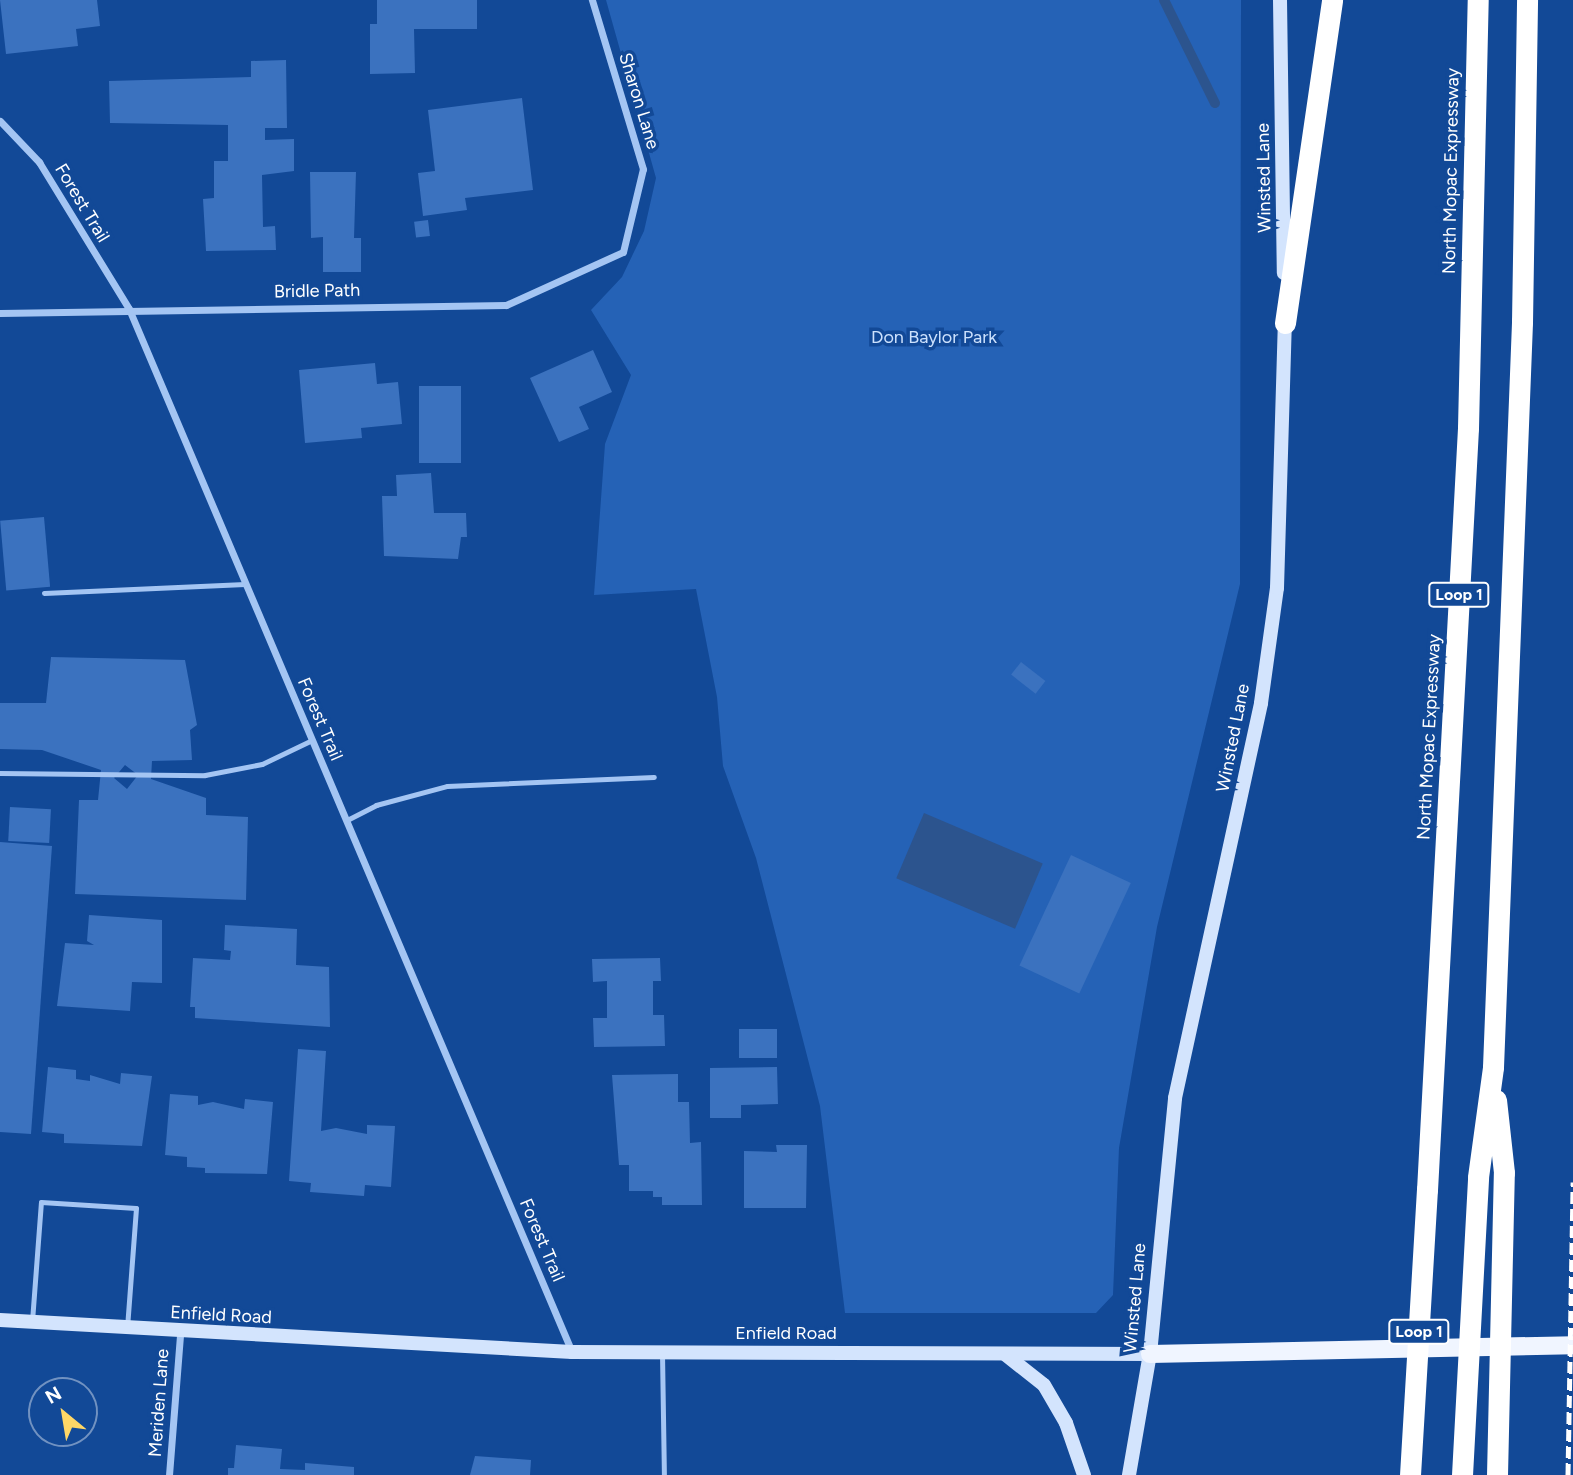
<!DOCTYPE html>
<html>
<head>
<meta charset="utf-8">
<style>
  body { margin:0 }
  #map { position:relative; width:1573px; height:1475px; overflow:hidden; background:#124997; font-family:Figtree,sans-serif }
  div>[style] { position:absolute }
  .green>* { inset:0; background:#2562b6 }
  .water>* { inset:0; background:#2c548e; transform-origin:0 0 }
  .stream>* { height:10px; margin:-5px; padding:0 5px; transform-origin:5px; border-radius:5px; background:#2c548e }
  .building>* { inset:0; background:#3b72bf; transform-origin:0 0 }
  .lane>* { height:5px; margin:-2.5px; padding:0 2.5px; transform-origin:2.5px; border-radius:2.5px; background:#a4c5f3 }
  .street>* { height:7px; margin:-3.5px; padding:0 3.5px; transform-origin:3.5px; border-radius:3.5px; background:#a4c5f3 }
  .secondary>* { height:14px; margin:-7px; padding:0 7px; transform-origin:7px; border-radius:7px; background:#d3e4fd }
  .primary>* { height:18px; margin:-9px; padding:0 9px; transform-origin:9px; border-radius:9px; background:#f0f5ff }
  .highway>* { height:21px; margin:-10.5px; padding:0 10.5px; transform-origin:10.5px; border-radius:10.5px; background:#fff }
  .rail>* { height:5px; margin-top:-2.5px; transform-origin:0; background:repeating-linear-gradient(90deg,#fff 0 12px,transparent 0 17px) }
  .highway-bridge>* { height:21px; margin:-10.5px; padding:0 10.5px; transform-origin:10.5px; border-radius:10.5px; background:#fff }
  span { translate:-50% -50%; white-space:nowrap; text-align:center; line-height:1.15; -webkit-text-stroke:7px #124997; paint-order:stroke }
  .shield-label span { padding:2px 5px; background:#124997; border:2px solid; border-radius:5px; -webkit-text-stroke-width:0 }
  .shield-label { font-size:16px; color:#fff; font-weight:700 }
  .street-label { font-size:18px; color:#fff }
  .park-label { font-size:18px; color:#cce1fd }
  .north { position:absolute; left:28px; top:1377px; width:70px; height:70px; box-sizing:border-box; background:#124997; border:2px solid #7192c1; border-radius:50%; rotate:330deg; font-size:19px; font-weight:700; line-height:28px; text-align:center; color:#fff }
  .north::after { content:''; display:block; margin:auto; width:24px; height:32px; background:#ffd766; clip-path:polygon(50% 0,100% 100%,50% 72%,0 100%) }
</style>
</head>
<body>
<div id="map">
  <div class="green">
    <div style="clip-path:polygon(606px 0,1241px 0,1240px 584px,1157px 927px,1119px 1148px,1113px 1295px,1096px 1313px,845px 1313px,820px 1106px,756px 858px,723px 766px,717px 697px,696px 589px,594px 595px,605px 444px,631px 375px,591px 310px,622px 277px,644px 231px,656px 178px)"></div>
  </div>
  <div class="water">
    <div style="left:924px;top:813px;width:129px;height:71px;rotate:23deg"></div>
  </div>
  <div class="stream">
    <div style="left:1164px;top:0;width:115px;rotate:63.7deg"></div>
  </div>
  <div class="building">
    <div style="clip-path:polygon(0 0,97px 0,100px 26px,76px 29px,78px 46px,6px 54px)"></div>
    <div style="clip-path:polygon(377px 0,477px 0,477px 29px,414px 29px,415px 73px,370px 74px,370px 24px,377px 24px)"></div>
    <div style="clip-path:polygon(286px 60px,287px 128px,265px 128px,265px 140px,294px 139px,294px 171px,262px 175px,263px 227px,275px 226px,276px 250px,206px 251px,203px 199px,214px 198px,214px 161px,228px 161px,228px 125px,110px 123px,109px 81px,251px 77px,251px 61px)"></div>
    <div style="clip-path:polygon(522px 98px,533px 190px,465px 198px,467px 210px,423px 216px,418px 173px,435px 171px,428px 110px)"></div>
    <div style="clip-path:polygon(310px 172px,356px 172px,354px 238px,361px 238px,361px 272px,323px 272px,323px 237px,311px 238px)"></div>
    <div style="left:428px;top:220px;width:16px;height:14px;rotate:83deg"></div>
    <div style="clip-path:polygon(593px 350px,612px 392px,579px 407px,589px 429px,559px 442px,530px 378px)"></div>
    <div style="clip-path:polygon(375px 363px,377px 384px,398px 382px,402px 424px,361px 428px,362px 438px,305px 443px,299px 370px)"></div>
    <div style="left:419px;top:386px;width:42px;height:77px"></div>
    <div style="clip-path:polygon(431px 473px,434px 513px,466px 513px,467px 537px,461px 537px,458px 559px,384px 556px,382px 496px,397px 496px,396px 475px)"></div>
    <div style="left:44px;top:517px;width:70px;height:44px;rotate:85deg"></div>
    <div style="clip-path:polygon(evenodd,51px 657px,185px 660px,197px 725px,190px 730px,192px 760px,152px 761px,151px 779px,206px 798px,206px 815px,248px 817px,246px 900px,75px 894px,79px 800px,98px 800px,101px 770px,42px 750px,0 749px,0 703px,46px 703px,51px 657px,125px 765px,138px 775px,127px 789px,114px 778px,125px 765px)"></div>
    <div style="left:1021px;top:662px;width:31px;height:16px;rotate:38deg"></div>
    <div style="left:10px;top:807px;width:41px;height:34px;rotate:3deg"></div>
    <div style="clip-path:polygon(0 842px,52px 846px,31px 1134px,0 1132px)"></div>
    <div style="left:1071px;top:855px;width:66px;height:122px;rotate:25deg"></div>
    <div style="clip-path:polygon(89px 915px,162px 920px,162px 983px,132px 982px,130px 1011px,57px 1006px,65px 943px,94px 945px,87px 941px)"></div>
    <div style="clip-path:polygon(225px 925px,297px 929px,296px 965px,329px 967px,330px 1027px,195px 1018px,195px 1007px,190px 1007px,193px 958px,230px 960px,231px 951px,224px 950px)"></div>
    <div style="clip-path:polygon(660px 958px,661px 981px,653px 981px,653px 1015px,664px 1015px,665px 1046px,594px 1047px,593px 1018px,607px 1018px,607px 981px,593px 982px,592px 959px)"></div>
    <div style="left:739px;top:1029px;width:38px;height:29px"></div>
    <div style="clip-path:polygon(298px 1049px,326px 1051px,321px 1131px,336px 1128px,367px 1134px,367px 1125px,395px 1126px,391px 1187px,365px 1185px,364px 1196px,310px 1192px,311px 1183px,289px 1181px)"></div>
    <div style="clip-path:polygon(48px 1067px,76px 1070px,76px 1079px,90px 1081px,90px 1075px,120px 1084px,121px 1073px,152px 1076px,142px 1146px,64px 1143px,64px 1134px,42px 1132px)"></div>
    <div style="clip-path:polygon(777px 1067px,778px 1104px,741px 1105px,741px 1118px,710px 1118px,710px 1068px)"></div>
    <div style="clip-path:polygon(678px 1074px,678px 1102px,689px 1102px,690px 1143px,701px 1142px,702px 1205px,662px 1205px,662px 1197px,653px 1197px,653px 1191px,629px 1191px,629px 1165px,619px 1165px,612px 1075px)"></div>
    <div style="clip-path:polygon(170px 1094px,198px 1096px,198px 1105px,213px 1102px,244px 1109px,245px 1099px,273px 1102px,267px 1174px,205px 1173px,205px 1168px,187px 1167px,187px 1157px,165px 1155px)"></div>
    <div style="clip-path:polygon(776px 1145px,807px 1145px,806px 1208px,744px 1208px,744px 1151px,777px 1152px)"></div>
    <div style="clip-path:polygon(236px 1445px,282px 1449px,280px 1469px,305px 1470px,305px 1463px,354px 1467px,354px 1475px,228px 1475px,228px 1468px,234px 1468px)"></div>
    <div style="clip-path:polygon(475px 1456px,531px 1460px,530px 1475px,470px 1475px)"></div>
  </div>
  <div class="lane">
    <div style="left:44px;top:593px;width:201px;rotate:-2.6deg"></div>
    <div style="left:0;top:773px;width:205px;rotate:0.6deg"></div>
    <div style="left:205px;top:775px;width:58px;rotate:-10.9deg"></div>
    <div style="left:262px;top:764px;width:55px;rotate:-25.6deg"></div>
    <div style="left:347px;top:820px;width:33px;rotate:-27deg"></div>
    <div style="left:376px;top:805px;width:73px;rotate:-15deg"></div>
    <div style="left:447px;top:786px;width:207px;rotate:-2.5deg"></div>
    <div style="left:32px;top:1321px;width:119px;rotate:-85.7deg"></div>
    <div style="left:41px;top:1202px;width:95px;rotate:3.6deg"></div>
    <div style="left:136px;top:1208px;width:119px;rotate:94.3deg"></div>
    <div style="left:662px;top:1353px;width:122px;rotate:89.1deg"></div>
  </div>
  <div class="street">
    <div style="left:0;top:121px;width:57px;rotate:46.4deg"></div>
    <div style="left:39px;top:162px;width:172px;rotate:58.5deg"></div>
    <div style="left:129px;top:309px;width:1133px;rotate:66.99deg"></div>
    <div style="left:0;top:313px;width:506px;rotate:-0.91deg"></div>
    <div style="left:506px;top:305px;width:128px;rotate:-24.4deg"></div>
    <div style="left:623px;top:252px;width:85px;rotate:-76.5deg"></div>
    <div style="left:643px;top:169px;width:177px;rotate:-106.8deg"></div>
    <div style="left:169px;top:1475px;width:141px;rotate:-85.5deg"></div>
  </div>
  <div class="secondary">
    <div style="left:1280px;top:0;width:273px;rotate:89.2deg"></div>
    <div style="left:0;top:1320px;width:573px;rotate:3.2deg"></div>
    <div style="left:572px;top:1352px;width:578px;rotate:0.2deg"></div>
    <div style="left:1006px;top:1355px;width:48px;rotate:38.3deg"></div>
    <div style="left:1044px;top:1385px;width:44px;rotate:59.9deg"></div>
    <div style="left:1066px;top:1423px;width:55px;rotate:70.9deg"></div>
    <div style="left:1129px;top:1475px;width:123px;rotate:-80.2deg"></div>
    <div style="left:1150px;top:1354px;width:257px;rotate:-84.4deg"></div>
    <div style="left:1175px;top:1098px;width:404px;rotate:-77.7deg"></div>
    <div style="left:1261px;top:703px;width:116px;rotate:-82.1deg"></div>
    <div style="left:1277px;top:588px;width:274px;rotate:-88.3deg"></div>
  </div>
  <div class="primary">
    <div style="left:1150px;top:1354px;width:423px;rotate:-1.2deg"></div>
  </div>
  <div class="highway">
    <div style="left:1285px;top:323px;width:326px;rotate:-81.7deg"></div>
    <div style="left:1496px;top:1100px;width:73px;rotate:83.7deg"></div>
    <div style="left:1478px;top:1177px;width:111px;rotate:-82.2deg"></div>
    <div style="left:1493px;top:1067px;width:746px;rotate:-87.77deg"></div>
    <div style="left:1522px;top:322px;width:322px;rotate:-89.1deg"></div>
    <div style="left:1427px;top:1190px;width:763px;rotate:-86.92deg"></div>
    <div style="left:1468px;top:428px;width:428px;rotate:-88.7deg"></div>
  </div>
  <div class="rail">
    <div style="left:1568px;top:1475px;width:293px;rotate:-89deg"></div>
  </div>
  <div class="highway-bridge">
    <div style="left:1410px;top:1475px;width:286px;rotate:-86.6deg"></div>
    <div style="left:1462px;top:1475px;width:298px;rotate:-86.9deg"></div>
    <div style="left:1497px;top:1475px;width:302px;rotate:-88.7deg"></div>
  </div>
  <div class="shield-label">
    <span style="left:1459px;top:595px">Loop 1</span>
    <span style="left:1419px;top:1332px">Loop 1</span>
  </div>
  <div class="street-label">
    <span style="left:639px;top:101px;rotate:73deg">Sharon Lane</span>
    <span style="left:1451px;top:171px;rotate:-89deg">North Mopac Expressway</span>
    <span style="left:1264px;top:178px;rotate:-91deg">Winsted Lane</span>
    <span style="left:82px;top:203px;rotate:59deg">Forest Trail</span>
    <span style="left:317px;top:291px;rotate:-1deg">Bridle Path</span>
    <span style="left:320px;top:719px;rotate:67deg">Forest Trail</span>
    <span style="left:1429px;top:737px;rotate:-87deg">North Mopac Expressway</span>
    <span style="left:1233px;top:738px;rotate:-79deg">Winsted Lane</span>
    <span style="left:542px;top:1240px;rotate:67deg">Forest Trail</span>
    <span style="left:1135px;top:1298px;rotate:-85deg">Winsted Lane</span>
    <span style="left:221px;top:1315px;rotate:3deg">Enfield Road</span>
    <span style="left:786px;top:1333px">Enfield Road</span>
    <span style="left:159px;top:1403px;rotate:-86deg">Meriden Lane</span>
  </div>
  <div class="park-label">
    <span style="left:934px;top:337px">Don Baylor Park</span>
  </div>
  <div class="north">N</div>
</div>
</body>
</html>
